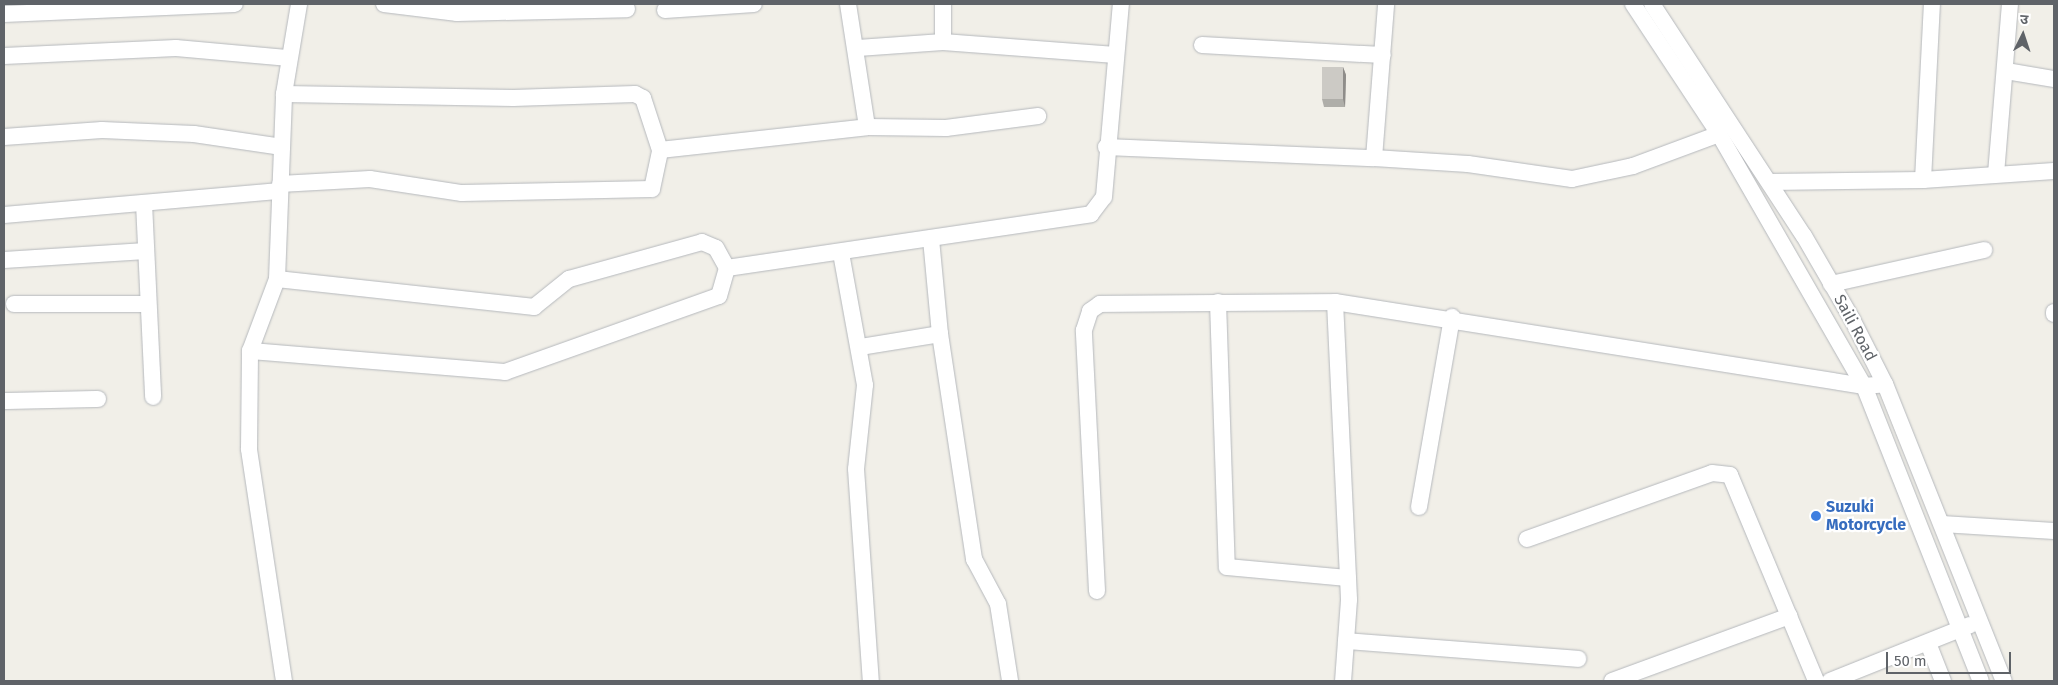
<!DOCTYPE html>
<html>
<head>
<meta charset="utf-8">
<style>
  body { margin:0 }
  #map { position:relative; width:2058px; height:685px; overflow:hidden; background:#f1efe8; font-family:"Fira Sans","Noto Sans Devanagari",sans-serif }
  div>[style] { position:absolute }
  .roads { filter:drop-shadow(0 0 1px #b5b8bc) drop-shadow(0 0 1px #b5b8bc) }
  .street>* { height:16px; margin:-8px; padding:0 8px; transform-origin:8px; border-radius:8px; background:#fff }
  .wall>* { inset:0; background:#afaea9 }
  .shaded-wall>* { inset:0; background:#8f8d8a }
  .building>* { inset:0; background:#cccac5; transform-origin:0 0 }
  .dots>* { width:14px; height:14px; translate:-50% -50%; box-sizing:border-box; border:2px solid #fff; border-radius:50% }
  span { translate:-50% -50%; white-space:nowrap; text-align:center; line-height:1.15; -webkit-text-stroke:4.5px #fff; paint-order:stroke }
  .street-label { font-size:16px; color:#5f6368 }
  .shop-label { font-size:16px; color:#366cbe; font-weight:700 }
  .left { translate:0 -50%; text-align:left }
  .frame { position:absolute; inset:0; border:5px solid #5f6368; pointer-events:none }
  .north { position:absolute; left:1998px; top:10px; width:50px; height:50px; -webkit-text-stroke:4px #fff; paint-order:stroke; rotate:4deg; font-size:14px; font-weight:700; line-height:20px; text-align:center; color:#5f6368 }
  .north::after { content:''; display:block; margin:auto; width:18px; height:22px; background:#5f6368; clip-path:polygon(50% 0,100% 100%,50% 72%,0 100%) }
  .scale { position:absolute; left:1886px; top:652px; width:125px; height:22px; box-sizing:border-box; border:2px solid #5f6368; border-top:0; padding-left:6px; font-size:15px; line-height:18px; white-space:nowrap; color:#5f6368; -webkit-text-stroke:4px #fff; paint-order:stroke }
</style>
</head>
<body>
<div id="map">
  <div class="roads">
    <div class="street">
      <div style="left:384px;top:4px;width:74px;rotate:7deg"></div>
      <div style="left:457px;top:13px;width:170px;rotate:-1.3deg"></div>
      <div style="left:848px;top:4px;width:124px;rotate:81.2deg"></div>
      <div style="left:943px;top:4px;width:38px;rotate:90deg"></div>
      <div style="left:1633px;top:4px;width:156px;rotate:56.5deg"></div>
      <div style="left:1719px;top:134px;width:291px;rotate:60.1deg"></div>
      <div style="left:1864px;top:386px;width:317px;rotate:68.4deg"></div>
      <div style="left:1652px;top:4px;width:277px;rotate:56.8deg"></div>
      <div style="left:1804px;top:236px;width:98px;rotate:60deg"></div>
      <div style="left:1853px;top:321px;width:71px;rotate:63.1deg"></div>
      <div style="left:1885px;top:384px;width:320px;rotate:68.2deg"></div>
      <div style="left:665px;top:10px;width:89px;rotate:-3.9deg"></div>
      <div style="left:4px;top:14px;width:231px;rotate:-2.5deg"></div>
      <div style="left:1202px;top:45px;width:181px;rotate:3.2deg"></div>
      <div style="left:858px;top:48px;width:85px;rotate:-4deg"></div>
      <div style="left:943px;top:42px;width:173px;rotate:4.3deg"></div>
      <div style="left:4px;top:56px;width:172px;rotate:-2.7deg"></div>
      <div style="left:176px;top:48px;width:111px;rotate:5.1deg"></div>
      <div style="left:2006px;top:71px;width:49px;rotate:9.5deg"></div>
      <div style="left:284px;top:94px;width:229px;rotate:1deg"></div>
      <div style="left:513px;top:98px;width:122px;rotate:-1.9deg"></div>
      <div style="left:635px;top:94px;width:9px;rotate:27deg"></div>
      <div style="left:643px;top:98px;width:55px;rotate:71.9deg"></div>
      <div style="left:660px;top:150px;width:208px;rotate:-6.3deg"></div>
      <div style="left:867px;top:127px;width:79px;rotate:0.7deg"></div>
      <div style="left:946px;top:128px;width:93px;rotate:-7.4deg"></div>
      <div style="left:4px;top:137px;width:98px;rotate:-4.1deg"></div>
      <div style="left:102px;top:130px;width:92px;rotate:2.5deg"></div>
      <div style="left:194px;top:134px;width:89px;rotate:8.4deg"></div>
      <div style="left:1106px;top:147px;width:268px;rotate:2.4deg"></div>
      <div style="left:1374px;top:158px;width:94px;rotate:3.7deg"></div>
      <div style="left:1468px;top:164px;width:105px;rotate:8.2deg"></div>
      <div style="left:1572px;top:179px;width:62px;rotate:-12deg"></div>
      <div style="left:1633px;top:166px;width:92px;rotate:-20.4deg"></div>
      <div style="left:1374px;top:158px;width:154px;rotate:-85.5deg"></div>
      <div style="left:1996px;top:174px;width:171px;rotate:-85.3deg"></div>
      <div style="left:1923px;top:180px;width:176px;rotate:-87.1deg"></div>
      <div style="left:1769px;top:182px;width:154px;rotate:-0.7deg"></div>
      <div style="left:1923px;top:180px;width:131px;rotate:-3.9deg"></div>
      <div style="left:280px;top:184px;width:90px;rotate:-3.2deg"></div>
      <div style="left:370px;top:179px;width:93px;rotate:8.7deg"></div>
      <div style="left:462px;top:193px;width:190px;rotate:-1.2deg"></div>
      <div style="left:652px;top:189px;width:40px;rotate:-78deg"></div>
      <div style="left:144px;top:203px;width:194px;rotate:87.3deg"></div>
      <div style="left:4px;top:215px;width:277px;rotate:-5deg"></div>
      <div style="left:931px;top:239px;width:95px;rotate:84.6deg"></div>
      <div style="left:940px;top:334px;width:228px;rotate:81.4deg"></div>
      <div style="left:974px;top:559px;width:51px;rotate:61.9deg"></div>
      <div style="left:998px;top:604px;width:78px;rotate:81.1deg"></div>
      <div style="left:841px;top:253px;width:134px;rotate:79.7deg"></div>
      <div style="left:865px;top:385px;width:84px;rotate:96.1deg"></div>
      <div style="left:856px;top:469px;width:213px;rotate:86deg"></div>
      <div style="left:4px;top:260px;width:142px;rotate:-3.6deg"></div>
      <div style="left:277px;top:279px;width:259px;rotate:6.2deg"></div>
      <div style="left:534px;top:307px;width:45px;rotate:-38.7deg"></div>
      <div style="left:569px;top:279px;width:138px;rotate:-15.5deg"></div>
      <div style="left:702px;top:242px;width:15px;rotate:23deg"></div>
      <div style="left:716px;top:248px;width:23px;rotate:61deg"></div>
      <div style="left:1831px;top:284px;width:157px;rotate:-12.5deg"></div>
      <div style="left:1218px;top:302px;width:265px;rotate:88.1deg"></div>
      <div style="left:1227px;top:567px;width:121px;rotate:5.2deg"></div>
      <div style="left:1335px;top:302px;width:298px;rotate:87.3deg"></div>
      <div style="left:1349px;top:600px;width:81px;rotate:94.2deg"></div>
      <div style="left:14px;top:304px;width:134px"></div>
      <div style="left:2054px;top:312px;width:2px;rotate:90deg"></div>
      <div style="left:860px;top:347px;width:81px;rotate:-9.2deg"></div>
      <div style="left:250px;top:351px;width:256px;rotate:4.7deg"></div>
      <div style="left:505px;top:372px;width:227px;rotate:-19.6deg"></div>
      <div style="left:719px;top:296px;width:29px;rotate:-74deg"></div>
      <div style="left:727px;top:268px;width:368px;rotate:-8.4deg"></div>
      <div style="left:1091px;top:214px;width:21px;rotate:-53deg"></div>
      <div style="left:1104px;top:197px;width:194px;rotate:-85deg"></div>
      <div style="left:4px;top:401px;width:94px;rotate:-1.2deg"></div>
      <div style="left:1419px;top:507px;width:193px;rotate:-80.1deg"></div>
      <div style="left:1942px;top:524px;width:112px;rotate:3.6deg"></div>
      <div style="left:1527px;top:539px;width:196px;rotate:-19.6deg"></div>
      <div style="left:1712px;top:473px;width:18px;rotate:6deg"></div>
      <div style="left:1730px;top:475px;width:223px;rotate:67.3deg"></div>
      <div style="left:1097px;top:591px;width:261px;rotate:-92.9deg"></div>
      <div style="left:1084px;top:330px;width:20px;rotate:-72deg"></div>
      <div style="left:1090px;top:311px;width:12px;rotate:-35deg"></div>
      <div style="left:1100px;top:304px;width:235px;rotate:-0.5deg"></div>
      <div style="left:1335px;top:302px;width:536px;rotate:9.02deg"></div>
      <div style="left:1864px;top:386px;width:21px;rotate:-5deg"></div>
      <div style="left:1346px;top:641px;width:233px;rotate:4.4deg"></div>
      <div style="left:1928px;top:643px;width:41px;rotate:68.5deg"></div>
      <div style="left:284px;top:681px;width:235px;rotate:-98.6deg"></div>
      <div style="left:249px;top:449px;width:98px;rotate:-89.4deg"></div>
      <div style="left:250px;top:351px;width:77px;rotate:-69.4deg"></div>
      <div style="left:277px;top:279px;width:185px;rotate:-87.8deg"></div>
      <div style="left:284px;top:94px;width:91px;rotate:-80.5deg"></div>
      <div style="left:1612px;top:681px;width:189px;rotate:-20.1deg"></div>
      <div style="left:1830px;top:681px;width:151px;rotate:-21.8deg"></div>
    </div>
  </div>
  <div class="wall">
    <div style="clip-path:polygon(1343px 67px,1346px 75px,1345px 107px,1324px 107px,1322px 99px)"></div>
  </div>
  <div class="shaded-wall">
    <div style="clip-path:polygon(1343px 67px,1346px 75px,1345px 107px,1343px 99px)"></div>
  </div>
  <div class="building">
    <div style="left:1322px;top:67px;width:21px;height:32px"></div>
  </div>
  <div class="dots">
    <div style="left:1816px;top:516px;background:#3f7fe0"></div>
  </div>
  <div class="street-label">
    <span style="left:1855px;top:328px;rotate:62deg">Saili Road</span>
  </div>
  <div class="shop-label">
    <span class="left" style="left:1826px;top:516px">Suzuki<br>Motorcycle</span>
  </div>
  <div class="frame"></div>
  <div class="north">उ</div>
  <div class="scale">50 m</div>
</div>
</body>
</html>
